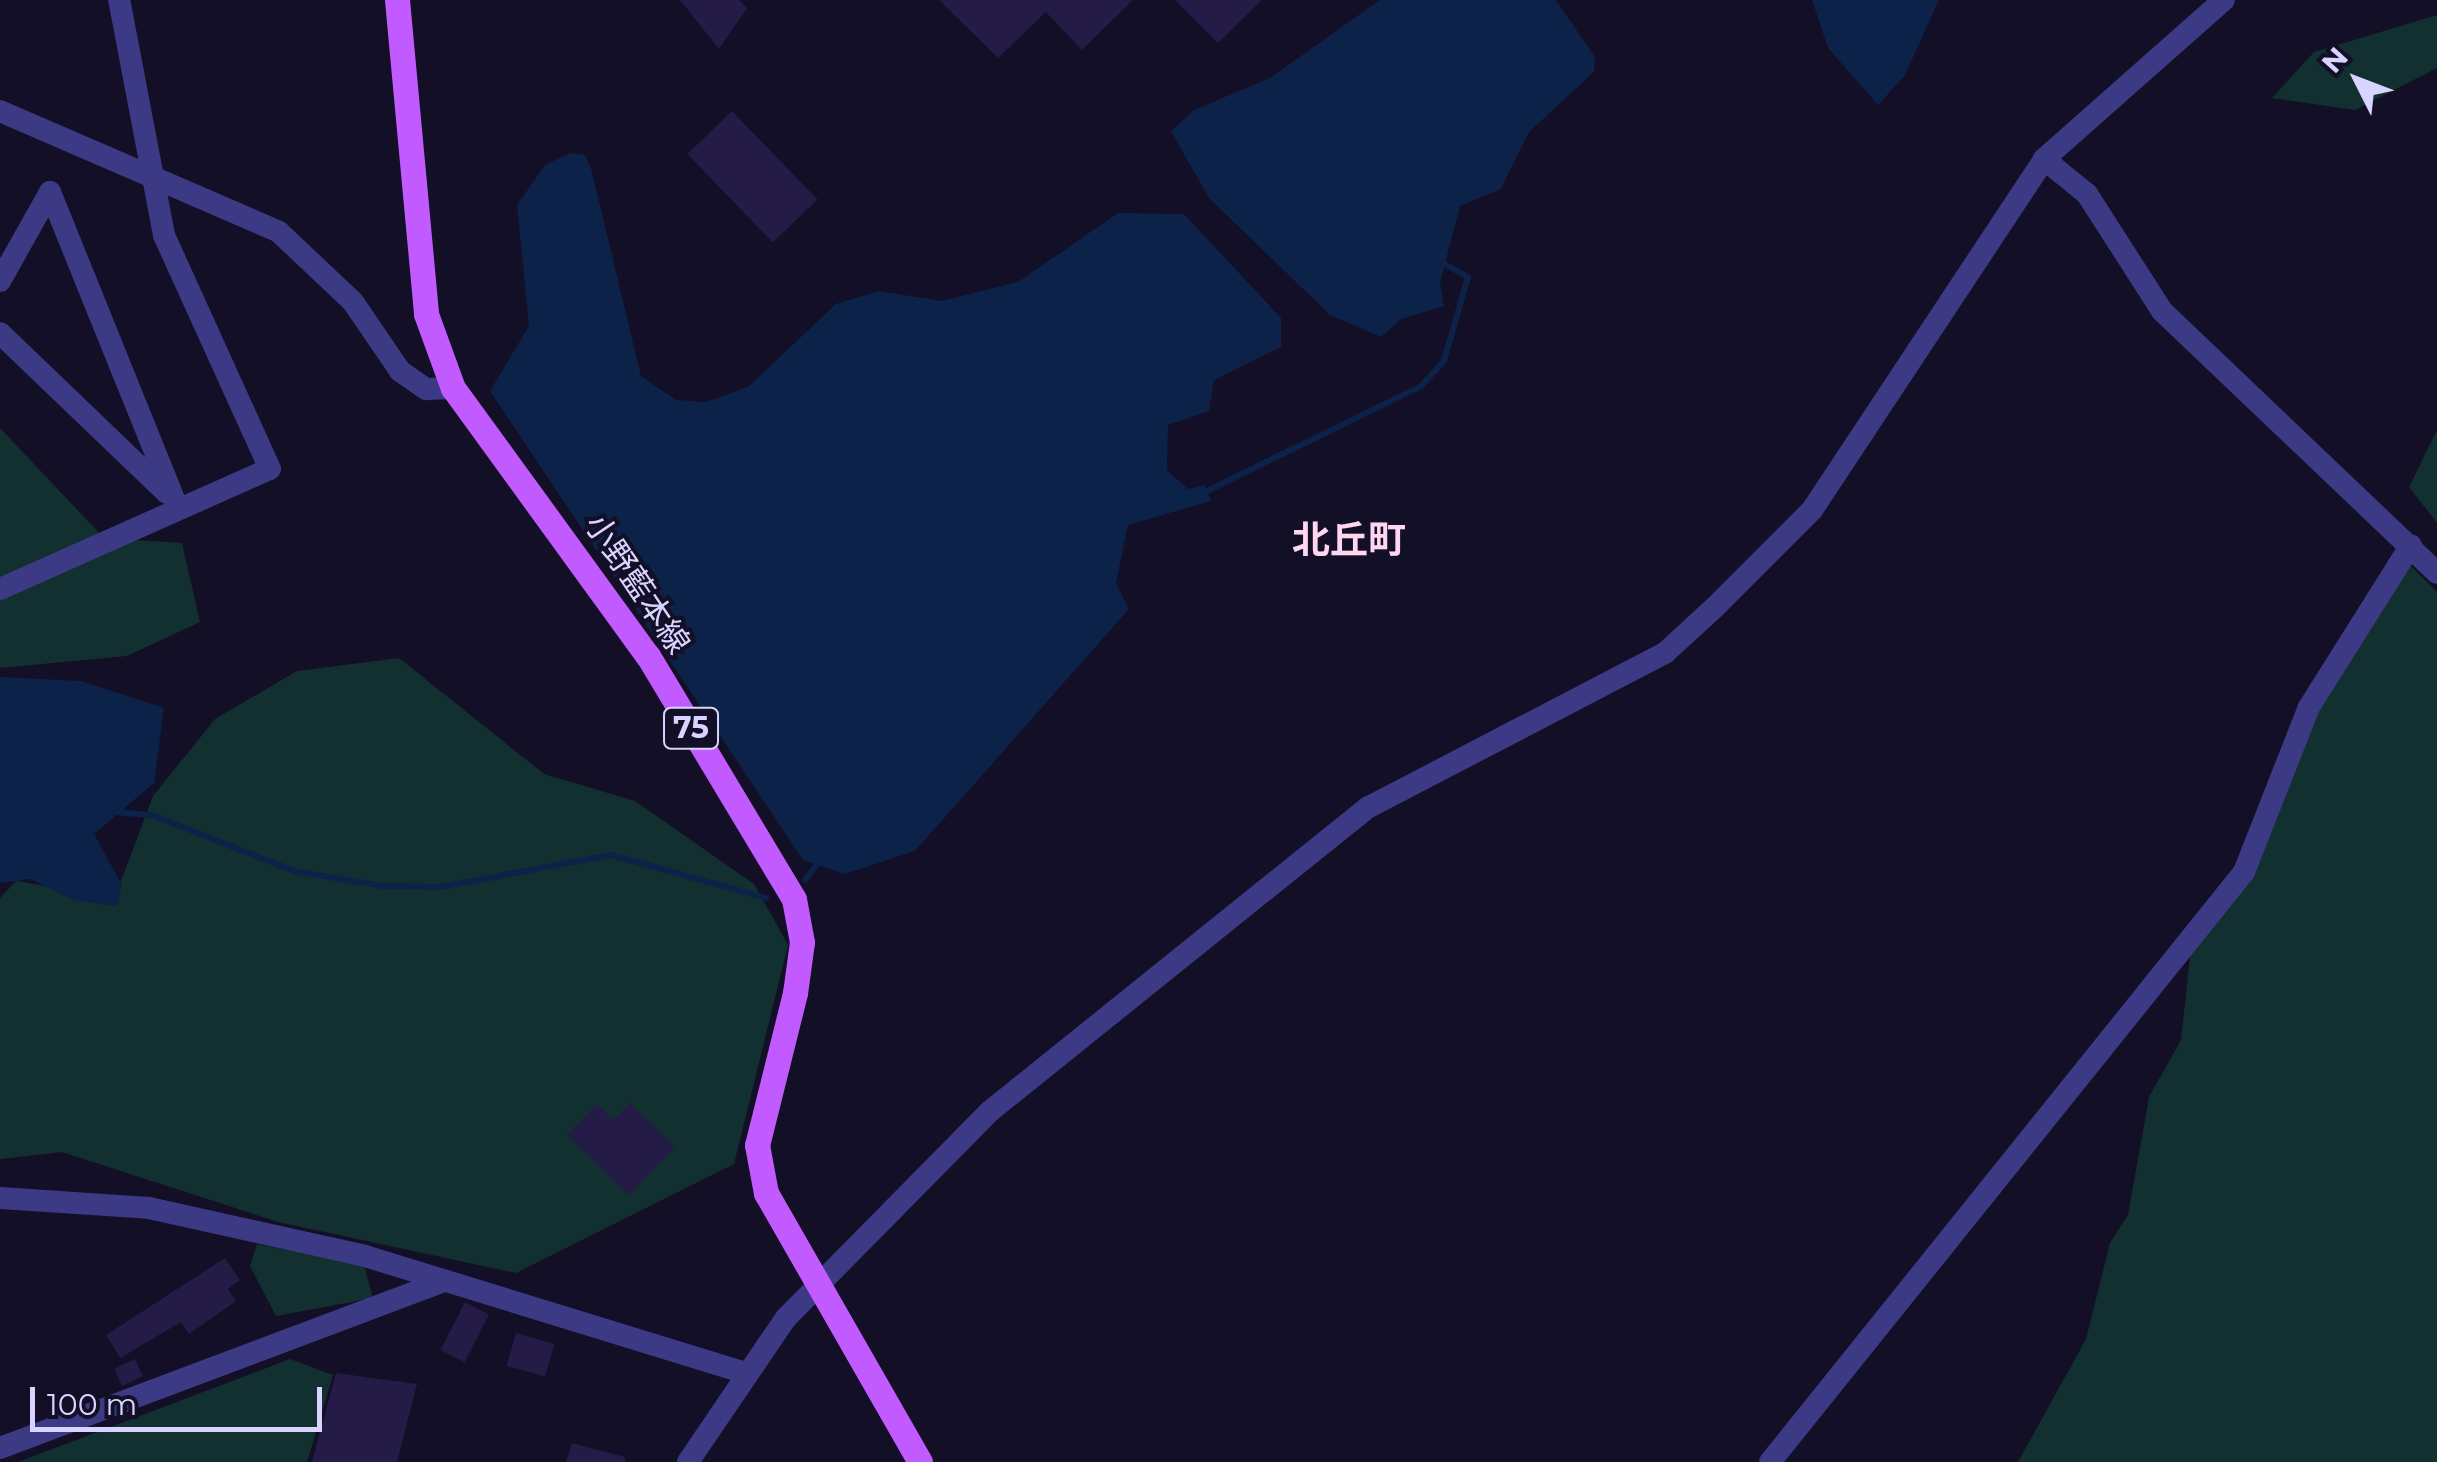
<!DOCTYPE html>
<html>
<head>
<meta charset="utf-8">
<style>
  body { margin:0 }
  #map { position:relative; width:2437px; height:1462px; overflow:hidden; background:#130f26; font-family:Montserrat,"Noto Sans JP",sans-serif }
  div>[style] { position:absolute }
  .green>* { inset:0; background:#12302f }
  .water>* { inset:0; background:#0c2248 }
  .stream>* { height:6px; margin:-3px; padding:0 3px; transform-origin:3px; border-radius:3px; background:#0c2248 }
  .building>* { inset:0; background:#241b47; transform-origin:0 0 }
  .minor>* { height:22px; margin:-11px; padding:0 11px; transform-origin:11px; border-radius:11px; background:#3d3a85 }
  .major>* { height:25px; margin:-12.5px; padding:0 12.5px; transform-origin:12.5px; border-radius:12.5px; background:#c25bff }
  span { translate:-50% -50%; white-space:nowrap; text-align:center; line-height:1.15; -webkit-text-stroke:8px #130f26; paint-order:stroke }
  .shield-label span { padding:2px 8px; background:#130f26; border:2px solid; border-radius:8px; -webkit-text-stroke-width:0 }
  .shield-label { font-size:30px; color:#d9d4ff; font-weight:700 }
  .street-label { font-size:32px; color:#d9d4ff }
  .quarter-label { font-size:38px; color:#ffd6f0; font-weight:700 }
  .north { position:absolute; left:2307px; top:30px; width:100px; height:100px; -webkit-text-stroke:8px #130f26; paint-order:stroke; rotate:312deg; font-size:28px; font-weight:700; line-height:40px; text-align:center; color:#d9d4ff }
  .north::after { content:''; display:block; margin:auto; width:35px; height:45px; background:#d9d4ff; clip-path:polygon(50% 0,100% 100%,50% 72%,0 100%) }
  .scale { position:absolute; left:30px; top:1387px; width:292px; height:45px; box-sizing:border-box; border:5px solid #d9d4ff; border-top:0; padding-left:12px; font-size:30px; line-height:35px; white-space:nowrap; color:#d9d4ff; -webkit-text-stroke:8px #130f26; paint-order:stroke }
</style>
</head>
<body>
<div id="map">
  <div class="green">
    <div style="clip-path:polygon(2437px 15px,2437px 68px,2355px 110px,2272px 98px,2314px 52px)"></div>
    <div style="clip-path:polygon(0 428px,104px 538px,182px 543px,200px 622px,127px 656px,0 668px)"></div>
    <div style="clip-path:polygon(2437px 430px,2437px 523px,2409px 487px)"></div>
    <div style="clip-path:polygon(2409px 564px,2437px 592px,2437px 1462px,2018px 1462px,2086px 1339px,2110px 1243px,2128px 1215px,2149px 1097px,2181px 1040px,2191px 948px,2258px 866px,2312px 719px)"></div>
    <div style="clip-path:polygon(399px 658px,544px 774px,635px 801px,754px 884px,788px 945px,734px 1164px,516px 1273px,278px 1222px,62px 1152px,0 1159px,0 898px,16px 881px,115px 897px,153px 796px,215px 719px,297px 671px)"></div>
    <div style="clip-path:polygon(257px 1244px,364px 1265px,373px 1298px,276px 1316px,250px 1266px)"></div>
    <div style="clip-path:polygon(290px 1359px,333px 1375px,307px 1462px,18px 1462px)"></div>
  </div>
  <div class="water">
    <div style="clip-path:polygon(1380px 0,1556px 0,1595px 57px,1594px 72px,1529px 132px,1501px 189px,1460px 206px,1440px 283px,1444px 306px,1401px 319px,1381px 337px,1330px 315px,1209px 198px,1171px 131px,1194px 110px,1270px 78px)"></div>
    <div style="clip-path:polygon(1812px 0,1939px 0,1905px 75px,1878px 105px,1828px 48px)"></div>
    <div style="clip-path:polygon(570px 153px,585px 155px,591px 168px,641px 376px,676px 400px,706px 402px,748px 387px,836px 304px,879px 291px,942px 301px,1018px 282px,1118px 213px,1184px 214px,1281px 318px,1281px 347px,1214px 380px,1209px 411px,1168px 425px,1167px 470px,1188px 489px,1205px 485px,1211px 501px,1128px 525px,1116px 583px,1129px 609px,915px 851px,845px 874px,803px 860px,490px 391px,529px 326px,517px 205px,545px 165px)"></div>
    <div style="clip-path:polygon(0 677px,81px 681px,164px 708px,154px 783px,94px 834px,122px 885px,117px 906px,72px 900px,31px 879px,0 883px)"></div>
  </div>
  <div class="stream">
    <div style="left:1203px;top:493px;width:243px;rotate:-26.1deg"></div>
    <div style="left:1421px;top:386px;width:34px;rotate:-47deg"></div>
    <div style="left:1444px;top:361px;width:87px;rotate:-74.1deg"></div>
    <div style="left:1468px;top:277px;width:33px;rotate:-151deg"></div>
    <div style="left:115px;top:812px;width:37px;rotate:5deg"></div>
    <div style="left:152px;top:815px;width:153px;rotate:21.5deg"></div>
    <div style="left:294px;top:871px;width:90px;rotate:9.6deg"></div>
    <div style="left:383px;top:886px;width:57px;rotate:1deg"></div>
    <div style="left:440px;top:887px;width:174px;rotate:-10.6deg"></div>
    <div style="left:611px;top:855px;width:161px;rotate:15.5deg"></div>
    <div style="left:805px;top:880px;width:26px;rotate:-53deg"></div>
  </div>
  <div class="building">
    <div style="clip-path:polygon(680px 0,739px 0,747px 8px,719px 49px)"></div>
    <div style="clip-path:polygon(939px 0,1133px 0,1082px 50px,1046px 12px,998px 58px)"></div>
    <div style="clip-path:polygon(1175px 0,1262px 0,1218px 43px)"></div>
    <div style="left:732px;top:111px;width:123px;height:62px;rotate:46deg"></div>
    <div style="clip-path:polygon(630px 1103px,675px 1147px,629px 1195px,567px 1135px,597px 1104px,613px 1120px)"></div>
    <div style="clip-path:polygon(225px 1258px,240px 1280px,228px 1289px,236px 1301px,189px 1334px,181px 1322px,120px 1358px,106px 1335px)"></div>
    <div style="left:465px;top:1302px;width:27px;height:54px;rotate:27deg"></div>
    <div style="left:516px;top:1333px;width:40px;height:34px;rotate:16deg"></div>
    <div style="left:135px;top:1359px;width:19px;height:23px;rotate:65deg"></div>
    <div style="clip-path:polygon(336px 1373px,417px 1384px,397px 1462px,312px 1462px)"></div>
    <div style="clip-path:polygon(572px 1443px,625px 1457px,625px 1462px,566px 1462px)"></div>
  </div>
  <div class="minor">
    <div style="left:0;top:111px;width:304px;rotate:23.4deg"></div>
    <div style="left:279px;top:232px;width:102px;rotate:43.4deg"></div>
    <div style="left:353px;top:302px;width:83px;rotate:55.7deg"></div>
    <div style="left:400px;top:371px;width:32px;rotate:35deg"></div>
    <div style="left:426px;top:389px;width:27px;rotate:-2deg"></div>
    <div style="left:2044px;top:159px;width:55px;rotate:39.1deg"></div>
    <div style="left:2087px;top:194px;width:139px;rotate:57.3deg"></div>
    <div style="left:2162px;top:311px;width:380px;rotate:43.6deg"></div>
    <div style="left:50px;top:192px;width:333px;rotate:68deg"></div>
    <div style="left:0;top:281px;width:102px;rotate:-60.7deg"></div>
    <div style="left:0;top:333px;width:231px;rotate:43.8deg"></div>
    <div style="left:0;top:589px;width:295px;rotate:-24deg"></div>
    <div style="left:270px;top:469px;width:257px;rotate:-114.4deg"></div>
    <div style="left:164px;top:235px;width:239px;rotate:-100.8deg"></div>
    <div style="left:0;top:1198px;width:149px;rotate:3.8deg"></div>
    <div style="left:149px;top:1208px;width:221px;rotate:12.5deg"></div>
    <div style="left:365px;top:1256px;width:394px;rotate:17.1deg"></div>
    <div style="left:0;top:1448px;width:471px;rotate:-20.6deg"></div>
    <div style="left:688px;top:1462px;width:174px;rotate:-55.8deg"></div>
    <div style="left:786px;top:1318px;width:289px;rotate:-45.4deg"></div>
    <div style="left:989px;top:1112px;width:487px;rotate:-38.8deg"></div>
    <div style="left:1369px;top:807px;width:334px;rotate:-27.5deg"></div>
    <div style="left:1665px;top:653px;width:67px;rotate:-42.6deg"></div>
    <div style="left:1714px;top:608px;width:139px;rotate:-45deg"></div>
    <div style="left:1812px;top:510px;width:421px;rotate:-56.5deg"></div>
    <div style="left:2044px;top:159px;width:240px;rotate:-41.5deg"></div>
    <div style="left:1770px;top:1462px;width:757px;rotate:-51.22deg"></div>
    <div style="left:2244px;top:872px;width:177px;rotate:-68.5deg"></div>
    <div style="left:2309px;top:707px;width:191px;rotate:-57.8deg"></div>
  </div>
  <div class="major">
    <div style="left:397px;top:0;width:315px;rotate:84.7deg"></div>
    <div style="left:426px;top:314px;width:79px;rotate:70deg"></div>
    <div style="left:453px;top:388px;width:331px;rotate:54deg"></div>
    <div style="left:648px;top:656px;width:283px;rotate:59deg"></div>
    <div style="left:794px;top:899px;width:44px;rotate:79.5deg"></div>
    <div style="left:802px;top:942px;width:51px;rotate:97.8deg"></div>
    <div style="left:795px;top:993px;width:157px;rotate:104deg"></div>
    <div style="left:757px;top:1145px;width:49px;rotate:79.4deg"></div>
    <div style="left:766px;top:1193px;width:310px;rotate:60.2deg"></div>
  </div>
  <div class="shield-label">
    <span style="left:691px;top:728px">75</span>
  </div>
  <div class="street-label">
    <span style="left:637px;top:584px;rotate:56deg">小野藍本線</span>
  </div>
  <div class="quarter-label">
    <span style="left:1349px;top:540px">北丘町</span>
  </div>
  <div class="north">N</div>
  <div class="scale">100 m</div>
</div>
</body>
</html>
